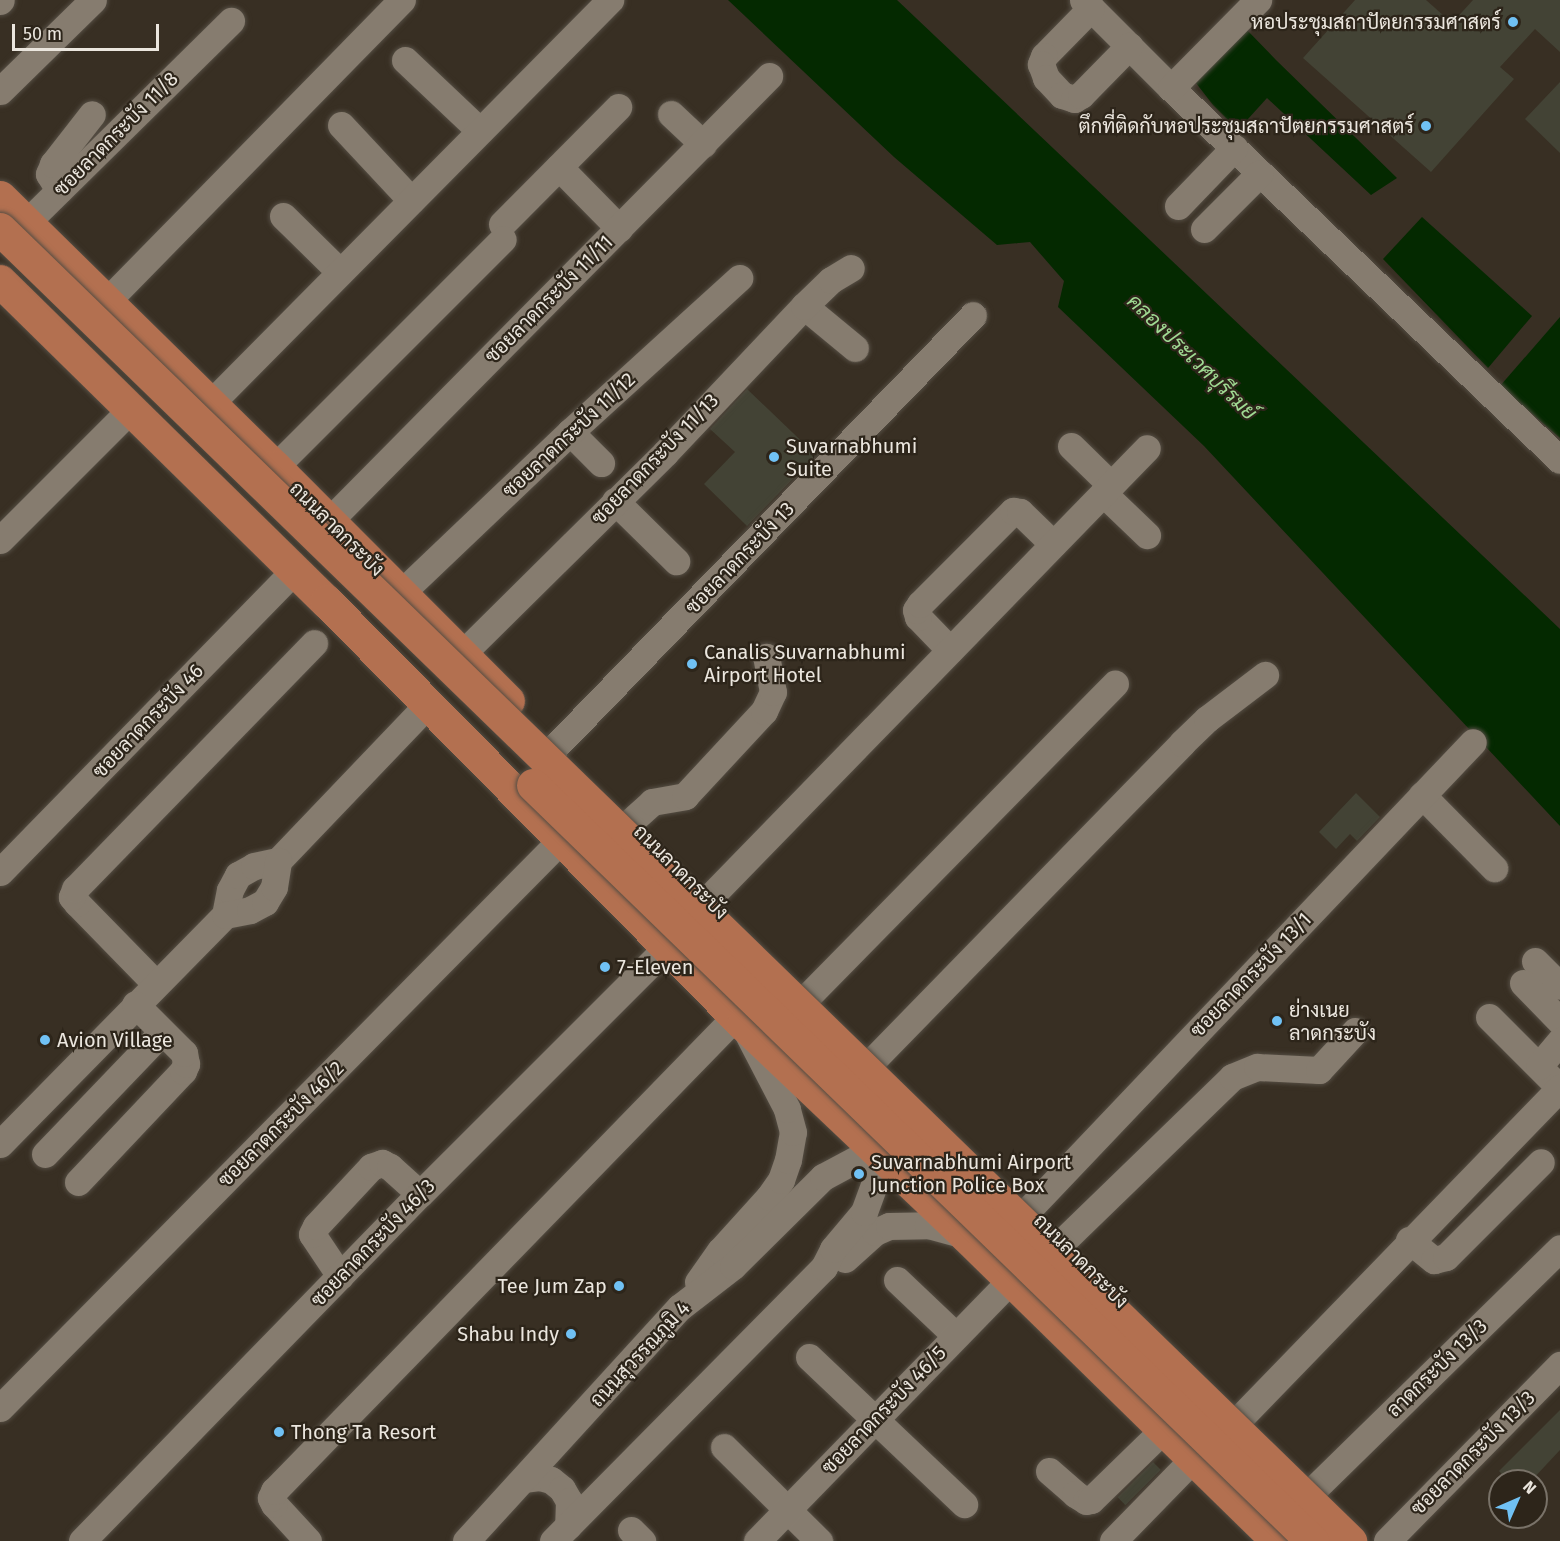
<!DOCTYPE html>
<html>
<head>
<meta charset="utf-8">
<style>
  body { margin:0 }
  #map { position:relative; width:1560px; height:1541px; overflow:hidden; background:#382f23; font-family:"Fira Sans",Sarabun,sans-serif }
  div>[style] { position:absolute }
  .water>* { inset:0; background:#042900 }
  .building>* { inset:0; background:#434335; transform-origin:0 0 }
  .roads { filter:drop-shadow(0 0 2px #544d43) drop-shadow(0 0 2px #544d43) }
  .minor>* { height:27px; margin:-13.5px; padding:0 13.5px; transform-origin:13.5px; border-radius:13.5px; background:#867c6f }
  .major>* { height:33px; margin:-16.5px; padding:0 16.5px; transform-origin:16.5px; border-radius:16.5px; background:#b37050 }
  .bridges { filter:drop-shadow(0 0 2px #544d43) drop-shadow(0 0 2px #544d43) }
  .major-bridge>* { height:33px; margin:-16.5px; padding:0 16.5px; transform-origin:16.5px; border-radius:16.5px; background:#b37050 }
  .dots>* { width:16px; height:16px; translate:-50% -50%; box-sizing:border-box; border:3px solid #2d251a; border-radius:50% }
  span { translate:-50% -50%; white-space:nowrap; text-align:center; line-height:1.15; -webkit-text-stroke:4.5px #2d251a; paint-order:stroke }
  .poi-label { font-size:20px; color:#ebe6de }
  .right { translate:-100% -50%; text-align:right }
  .left { translate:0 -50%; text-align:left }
  .street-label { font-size:20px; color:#ebe6de }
  .water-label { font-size:21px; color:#a0da93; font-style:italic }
  .north { position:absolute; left:1488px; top:1469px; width:60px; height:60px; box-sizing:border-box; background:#2d251a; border:2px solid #797268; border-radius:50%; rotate:45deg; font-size:16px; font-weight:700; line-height:24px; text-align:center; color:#ebe6de }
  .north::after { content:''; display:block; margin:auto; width:21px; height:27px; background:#70c1f4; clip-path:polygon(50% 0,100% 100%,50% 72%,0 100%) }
  .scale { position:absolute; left:12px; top:24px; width:147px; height:27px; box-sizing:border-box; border:3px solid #ebe6de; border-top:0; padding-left:8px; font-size:18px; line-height:21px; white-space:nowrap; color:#ebe6de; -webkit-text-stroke:4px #2d251a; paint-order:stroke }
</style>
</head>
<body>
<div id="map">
  <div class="water">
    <div style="clip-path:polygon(728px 0,897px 0,1560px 629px,1560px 826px,1204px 446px,1058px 307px,1064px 281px,1030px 242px,997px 245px,894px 157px)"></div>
    <div style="clip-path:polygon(1245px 28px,1276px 60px,1397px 178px,1371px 195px,1267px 98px,1238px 130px,1213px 105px,1196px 83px)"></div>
    <div style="clip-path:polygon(1422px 217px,1532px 316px,1488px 368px,1383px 259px)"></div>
    <div style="clip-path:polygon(1560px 317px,1560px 438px,1500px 386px)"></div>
  </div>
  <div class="building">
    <div style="clip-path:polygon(1355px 0,1426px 0,1452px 23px,1473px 0,1560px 0,1560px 52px,1535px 29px,1500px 67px,1514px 79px,1431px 172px,1303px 58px)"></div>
    <div style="clip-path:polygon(1560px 82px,1560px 153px,1525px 119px)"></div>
    <div style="clip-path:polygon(747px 389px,816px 455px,747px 526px,704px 484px,735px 452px,710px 429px)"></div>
    <div style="clip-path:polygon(1356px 793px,1380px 817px,1357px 841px,1350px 834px,1336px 849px,1319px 832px)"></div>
    <div style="clip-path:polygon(1560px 1410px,1560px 1450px,1531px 1481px,1508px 1481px,1499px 1471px)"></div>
    <div style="left:1153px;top:1462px;width:11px;height:50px;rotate:45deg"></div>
  </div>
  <div class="roads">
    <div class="minor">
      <div style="left:1083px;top:0;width:124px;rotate:45deg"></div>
      <div style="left:1171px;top:88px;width:538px;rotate:43.72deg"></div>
      <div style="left:0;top:1px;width:1px;rotate:-45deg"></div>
      <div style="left:1091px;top:8px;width:67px;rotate:134.4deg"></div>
      <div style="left:1044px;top:56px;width:9px;rotate:111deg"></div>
      <div style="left:1041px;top:64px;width:15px;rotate:70deg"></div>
      <div style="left:1046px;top:78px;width:23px;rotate:47deg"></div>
      <div style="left:1062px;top:95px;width:13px;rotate:18deg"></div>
      <div style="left:1074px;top:99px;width:8px;rotate:-30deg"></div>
      <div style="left:1081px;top:95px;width:69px;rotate:-45.6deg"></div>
      <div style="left:405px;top:60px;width:103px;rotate:43.4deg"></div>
      <div style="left:1171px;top:88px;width:124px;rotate:-45.3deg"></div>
      <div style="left:0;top:91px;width:130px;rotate:-44.4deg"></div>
      <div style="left:671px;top:114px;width:44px;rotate:43.2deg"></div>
      <div style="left:341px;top:125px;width:103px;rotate:47deg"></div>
      <div style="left:559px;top:167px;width:86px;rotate:45.5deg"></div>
      <div style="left:59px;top:190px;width:19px;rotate:-122deg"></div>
      <div style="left:49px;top:174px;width:11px;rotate:-68deg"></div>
      <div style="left:53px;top:164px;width:63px;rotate:-52deg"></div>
      <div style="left:1178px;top:206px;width:81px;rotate:-46deg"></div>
      <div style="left:283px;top:216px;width:80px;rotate:44.5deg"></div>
      <div style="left:26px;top:223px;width:288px;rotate:-44.6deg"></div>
      <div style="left:502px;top:224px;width:165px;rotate:-45.2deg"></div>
      <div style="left:1204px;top:229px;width:79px;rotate:-45deg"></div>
      <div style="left:106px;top:302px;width:423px;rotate:-45.6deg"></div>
      <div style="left:804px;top:306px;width:66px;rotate:39.5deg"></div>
      <div style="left:210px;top:404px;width:569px;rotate:-45.29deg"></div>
      <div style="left:570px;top:432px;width:44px;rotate:45deg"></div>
      <div style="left:1071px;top:446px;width:56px;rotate:44.3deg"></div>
      <div style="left:275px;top:467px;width:322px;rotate:-45deg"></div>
      <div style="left:1103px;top:493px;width:61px;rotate:43.7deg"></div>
      <div style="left:615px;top:501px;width:86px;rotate:44.5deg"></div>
      <div style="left:329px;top:521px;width:626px;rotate:-45.32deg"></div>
      <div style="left:0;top:540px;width:187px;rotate:-45deg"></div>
      <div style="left:401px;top:593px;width:233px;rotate:-43.6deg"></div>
      <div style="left:570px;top:432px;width:229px;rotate:-42.3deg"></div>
      <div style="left:950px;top:650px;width:46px;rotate:-134.1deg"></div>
      <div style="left:918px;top:617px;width:7px;rotate:-106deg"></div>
      <div style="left:916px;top:610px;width:7px;rotate:-56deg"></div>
      <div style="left:920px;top:604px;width:132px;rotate:-45deg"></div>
      <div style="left:1013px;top:511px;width:7px;rotate:8deg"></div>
      <div style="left:1020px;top:512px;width:46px;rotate:44.1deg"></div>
      <div style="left:462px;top:654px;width:286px;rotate:-44.7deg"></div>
      <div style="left:665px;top:453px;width:202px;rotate:-46.6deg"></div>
      <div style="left:804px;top:306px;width:37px;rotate:-44deg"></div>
      <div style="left:831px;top:280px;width:23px;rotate:-31deg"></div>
      <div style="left:555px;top:747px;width:601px;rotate:-45.94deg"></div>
      <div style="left:1422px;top:795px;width:103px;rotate:45.4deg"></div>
      <div style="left:630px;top:822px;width:30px;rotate:-42deg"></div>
      <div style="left:652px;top:802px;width:34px;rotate:-10deg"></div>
      <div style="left:685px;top:796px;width:116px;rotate:-47.1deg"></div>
      <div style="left:764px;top:711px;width:21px;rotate:-65deg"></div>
      <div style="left:773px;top:692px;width:36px;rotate:-101deg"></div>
      <div style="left:278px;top:861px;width:216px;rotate:-46.3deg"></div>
      <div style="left:0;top:872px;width:422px;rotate:-45.7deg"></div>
      <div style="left:708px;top:899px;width:629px;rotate:-45.77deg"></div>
      <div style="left:225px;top:915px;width:25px;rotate:-79deg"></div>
      <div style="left:230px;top:890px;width:17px;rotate:-62deg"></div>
      <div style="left:238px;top:875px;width:18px;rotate:-29deg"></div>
      <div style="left:254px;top:866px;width:25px;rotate:-12deg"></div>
      <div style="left:1535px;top:961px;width:35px;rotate:45deg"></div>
      <div style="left:155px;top:983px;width:112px;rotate:-134.3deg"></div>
      <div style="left:77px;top:903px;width:8px;rotate:-130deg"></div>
      <div style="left:72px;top:897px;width:9px;rotate:-69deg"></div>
      <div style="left:75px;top:889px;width:343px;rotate:-45.8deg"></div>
      <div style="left:1523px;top:983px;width:53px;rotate:45.8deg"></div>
      <div style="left:808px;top:996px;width:438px;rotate:-45.5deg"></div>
      <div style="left:1489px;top:1017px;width:100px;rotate:45deg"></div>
      <div style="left:873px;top:1060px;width:443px;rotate:-45.7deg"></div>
      <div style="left:1182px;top:743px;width:35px;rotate:-44deg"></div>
      <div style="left:1207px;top:719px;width:73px;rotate:-37.2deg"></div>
      <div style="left:1539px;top:1066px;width:33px;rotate:-50deg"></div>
      <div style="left:0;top:1144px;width:321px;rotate:-45.5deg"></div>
      <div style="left:225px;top:915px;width:25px;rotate:-11deg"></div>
      <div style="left:250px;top:910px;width:17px;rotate:-28deg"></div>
      <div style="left:265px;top:902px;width:17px;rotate:-59deg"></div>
      <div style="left:274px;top:887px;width:26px;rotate:-81deg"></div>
      <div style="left:45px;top:1154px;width:169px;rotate:-46.2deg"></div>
      <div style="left:78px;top:1182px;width:153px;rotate:-46.6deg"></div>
      <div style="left:183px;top:1071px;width:8px;rotate:-67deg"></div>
      <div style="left:186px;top:1064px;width:11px;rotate:-100deg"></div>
      <div style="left:184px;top:1053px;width:69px;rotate:-135deg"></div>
      <div style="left:1029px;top:1209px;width:644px;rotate:-46.45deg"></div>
      <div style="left:1409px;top:1240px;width:32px;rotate:39deg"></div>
      <div style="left:1434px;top:1260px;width:12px;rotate:-14deg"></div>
      <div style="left:1446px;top:1257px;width:134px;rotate:-45deg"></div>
      <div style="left:1062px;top:1242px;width:237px;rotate:-44.1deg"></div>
      <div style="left:1232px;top:1077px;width:27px;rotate:-22deg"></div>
      <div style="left:1257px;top:1067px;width:62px;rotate:2.8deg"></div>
      <div style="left:1319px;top:1070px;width:53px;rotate:-47.3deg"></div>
      <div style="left:845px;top:1259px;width:40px;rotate:-42deg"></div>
      <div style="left:875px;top:1232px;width:15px;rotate:-23deg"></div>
      <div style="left:889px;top:1226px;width:39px;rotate:-1deg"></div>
      <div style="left:928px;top:1225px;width:38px;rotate:15deg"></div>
      <div style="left:340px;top:1276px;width:50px;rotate:-123.7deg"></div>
      <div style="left:312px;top:1234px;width:9px;rotate:-63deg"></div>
      <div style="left:316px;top:1226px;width:81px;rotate:-47deg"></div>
      <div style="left:371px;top:1167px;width:12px;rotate:-20deg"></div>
      <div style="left:382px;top:1163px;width:9px;rotate:27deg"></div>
      <div style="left:390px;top:1167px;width:40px;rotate:42deg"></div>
      <div style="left:897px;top:1280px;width:81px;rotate:43.5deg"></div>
      <div style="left:698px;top:1282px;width:38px;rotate:-55deg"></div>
      <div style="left:720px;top:1251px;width:73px;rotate:-47.8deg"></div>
      <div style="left:769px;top:1197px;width:21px;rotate:-55deg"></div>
      <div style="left:781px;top:1180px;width:21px;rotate:-71deg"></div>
      <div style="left:788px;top:1160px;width:28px;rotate:-80deg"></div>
      <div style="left:793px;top:1132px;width:24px;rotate:-105deg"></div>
      <div style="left:787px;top:1109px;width:87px;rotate:-117.5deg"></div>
      <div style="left:809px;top:1357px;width:214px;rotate:43.5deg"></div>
      <div style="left:0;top:1408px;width:798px;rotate:-45.36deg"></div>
      <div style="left:1240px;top:1418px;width:460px;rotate:-45.9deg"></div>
      <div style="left:724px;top:1447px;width:134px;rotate:44.7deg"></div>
      <div style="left:1049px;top:1471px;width:35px;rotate:41deg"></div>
      <div style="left:1075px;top:1494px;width:13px;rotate:32deg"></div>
      <div style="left:1086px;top:1501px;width:5px;rotate:-11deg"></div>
      <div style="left:1091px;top:1500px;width:100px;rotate:-44.2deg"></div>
      <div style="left:525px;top:1479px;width:14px;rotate:-8deg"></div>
      <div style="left:539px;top:1477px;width:12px;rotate:14deg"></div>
      <div style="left:551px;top:1480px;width:14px;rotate:39deg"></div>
      <div style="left:562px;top:1489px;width:14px;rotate:60deg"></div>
      <div style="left:569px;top:1501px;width:25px;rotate:92deg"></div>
      <div style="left:1314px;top:1489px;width:344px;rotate:-44.4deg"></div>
      <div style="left:631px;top:1530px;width:16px;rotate:45deg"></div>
      <div style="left:82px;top:1541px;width:484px;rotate:-45.8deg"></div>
      <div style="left:420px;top:1194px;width:349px;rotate:-45deg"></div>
      <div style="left:308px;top:1541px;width:50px;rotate:-132.6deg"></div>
      <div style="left:274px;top:1504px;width:7px;rotate:-117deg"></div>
      <div style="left:271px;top:1498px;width:8px;rotate:-67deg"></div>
      <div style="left:274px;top:1491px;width:663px;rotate:-45.79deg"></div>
      <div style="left:466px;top:1541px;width:317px;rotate:-47.6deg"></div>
      <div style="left:680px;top:1307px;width:67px;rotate:-37.7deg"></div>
      <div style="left:733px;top:1266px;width:127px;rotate:-44.7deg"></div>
      <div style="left:823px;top:1177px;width:59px;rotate:-28.3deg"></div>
      <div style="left:875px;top:1149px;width:17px;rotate:-7deg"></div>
      <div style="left:553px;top:1541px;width:385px;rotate:-45.3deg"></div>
      <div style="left:824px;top:1267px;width:20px;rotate:-63deg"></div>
      <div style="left:833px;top:1249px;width:48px;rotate:-50deg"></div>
      <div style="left:864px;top:1212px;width:76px;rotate:-69.9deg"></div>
      <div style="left:757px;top:1541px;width:364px;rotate:-45.8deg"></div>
      <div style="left:1113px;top:1541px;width:115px;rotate:-45.7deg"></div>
      <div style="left:1387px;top:1541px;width:247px;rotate:-45.5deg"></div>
    </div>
    <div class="major">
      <div style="left:0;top:197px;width:385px;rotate:44.5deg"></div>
      <div style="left:275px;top:467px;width:330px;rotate:45.1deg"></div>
      <div style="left:0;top:281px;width:457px;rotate:44.5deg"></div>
      <div style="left:326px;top:601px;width:594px;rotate:45.41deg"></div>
      <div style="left:743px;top:1024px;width:306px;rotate:43.5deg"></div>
      <div style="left:965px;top:1235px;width:438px;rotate:44.4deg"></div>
    </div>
  </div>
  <div class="bridges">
    <div class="major-bridge">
      <div style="left:0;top:229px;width:1883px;rotate:44.18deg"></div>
      <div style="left:533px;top:785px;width:1086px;rotate:44.14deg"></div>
    </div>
  </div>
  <div class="dots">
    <div style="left:1513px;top:22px;background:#70c1f4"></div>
    <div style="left:1426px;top:126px;background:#70c1f4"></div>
    <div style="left:774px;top:457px;background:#70c1f4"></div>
    <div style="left:692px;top:664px;background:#70c1f4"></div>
    <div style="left:605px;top:967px;background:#70c1f4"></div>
    <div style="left:1277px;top:1021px;background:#70c1f4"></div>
    <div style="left:45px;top:1040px;background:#70c1f4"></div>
    <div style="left:859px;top:1174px;background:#70c1f4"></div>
    <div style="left:619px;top:1286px;background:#70c1f4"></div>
    <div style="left:571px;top:1334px;background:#70c1f4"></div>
    <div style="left:279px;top:1432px;background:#70c1f4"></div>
  </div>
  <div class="poi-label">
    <span class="right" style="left:1501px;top:22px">หอประชุมสถาปัตยกรรมศาสตร์</span>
    <span class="right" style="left:1414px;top:126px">ตึกที่ติดกับหอประชุมสถาปัตยกรรมศาสตร์</span>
    <span class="left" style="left:786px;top:458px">Suvarnabhumi<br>Suite</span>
    <span class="left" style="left:704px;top:664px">Canalis Suvarnabhumi<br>Airport Hotel</span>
    <span class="left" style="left:617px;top:967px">7-Eleven</span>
    <span class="left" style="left:1289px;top:1022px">ย่างเนย<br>ลาดกระบัง</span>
    <span class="left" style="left:57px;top:1040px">Avion Village</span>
    <span class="left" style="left:871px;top:1174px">Suvarnabhumi Airport<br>Junction Police Box</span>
    <span class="right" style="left:607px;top:1286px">Tee Jum Zap</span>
    <span class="right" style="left:559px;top:1334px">Shabu Indy</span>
    <span class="left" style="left:291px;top:1432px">Thong Ta Resort</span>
  </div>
  <div class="street-label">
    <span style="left:116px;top:134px;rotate:-45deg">ซอยลาดกระบัง 11/8</span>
    <span style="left:549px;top:299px;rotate:-45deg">ซอยลาดกระบัง 11/11</span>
    <span style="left:569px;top:435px;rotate:-43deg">ซอยลาดกระบัง 11/12</span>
    <span style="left:655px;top:459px;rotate:-46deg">ซอยลาดกระบัง 11/13</span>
    <span style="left:337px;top:529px;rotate:45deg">ถนนลาดกระบัง</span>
    <span style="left:740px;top:558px;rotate:-46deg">ซอยลาดกระบัง 13</span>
    <span style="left:148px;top:721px;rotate:-46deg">ซอยลาดกระบัง 46</span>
    <span style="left:681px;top:872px;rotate:45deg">ถนนลาดกระบัง</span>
    <span style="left:1251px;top:975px;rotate:-46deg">ซอยลาดกระบัง 13/1</span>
    <span style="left:281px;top:1124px;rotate:-45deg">ซอยลาดกระบัง 46/2</span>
    <span style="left:373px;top:1243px;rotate:-46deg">ซอยลาดกระบัง 46/3</span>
    <span style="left:1081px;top:1261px;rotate:45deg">ถนนลาดกระบัง</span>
    <span style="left:640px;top:1354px;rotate:-47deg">ถนนสุวรรณภูมิ 4</span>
    <span style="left:1437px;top:1368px;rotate:-44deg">ลาดกระบัง 13/3</span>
    <span style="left:884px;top:1410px;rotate:-46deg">ซอยลาดกระบัง 46/5</span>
    <span style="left:1473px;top:1453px;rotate:-45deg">ซอยลาดกระบัง 13/3</span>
  </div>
  <div class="water-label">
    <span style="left:1192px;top:357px;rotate:44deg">คลองประเวศบุรีรมย์</span>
  </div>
  <div class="north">N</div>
  <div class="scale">50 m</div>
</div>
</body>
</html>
